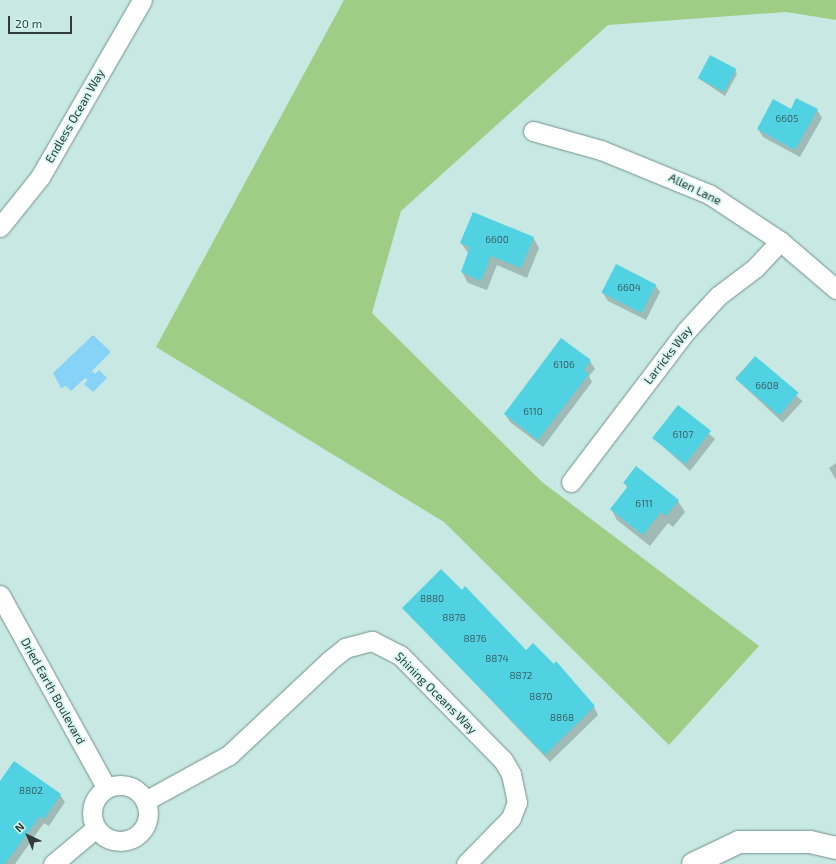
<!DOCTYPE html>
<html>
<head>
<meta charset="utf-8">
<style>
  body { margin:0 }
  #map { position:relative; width:836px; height:864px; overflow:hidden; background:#c8e9e3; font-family:"Exo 2",sans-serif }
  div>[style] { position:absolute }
  .green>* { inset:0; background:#9ecd85 }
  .water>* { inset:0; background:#87d2f7 }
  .shadow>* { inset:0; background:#0003; transform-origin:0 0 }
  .building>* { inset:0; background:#51d2e3; transform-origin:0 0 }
  .roads { filter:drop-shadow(0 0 1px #72918c) drop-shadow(0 0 1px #72918c) }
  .minor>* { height:19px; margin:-9.5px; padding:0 9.5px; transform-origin:9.5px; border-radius:9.5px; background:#fff }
  .minor>.ring { margin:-9.5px; padding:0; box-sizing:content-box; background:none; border:19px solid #fff; border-radius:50% }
  .primary>* { height:22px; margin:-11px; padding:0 11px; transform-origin:11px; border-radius:11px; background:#fff }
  span { translate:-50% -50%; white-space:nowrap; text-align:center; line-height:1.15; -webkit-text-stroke:3.5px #d5f6f0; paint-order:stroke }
  .number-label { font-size:10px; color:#386264 }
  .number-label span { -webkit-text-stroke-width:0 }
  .street-label { font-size:12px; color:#2f3c3a }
  .north { position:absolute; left:8px; top:816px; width:40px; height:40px; -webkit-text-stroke:3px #d5f6f0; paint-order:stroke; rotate:316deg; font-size:11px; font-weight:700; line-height:16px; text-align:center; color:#2f3c3a }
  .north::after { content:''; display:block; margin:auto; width:14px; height:18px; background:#2f3c3a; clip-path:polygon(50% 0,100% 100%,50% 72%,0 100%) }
  .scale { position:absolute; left:8px; top:16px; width:64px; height:18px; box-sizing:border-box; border:2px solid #2f3c3a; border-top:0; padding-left:5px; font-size:12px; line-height:14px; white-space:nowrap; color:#2f3c3a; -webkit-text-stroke:3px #d5f6f0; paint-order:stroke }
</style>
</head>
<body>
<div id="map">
  <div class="green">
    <div style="clip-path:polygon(344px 0,836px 0,836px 20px,786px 12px,608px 25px,401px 211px,372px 313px,542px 482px,759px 646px,669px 745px,444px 522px,156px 347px)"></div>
  </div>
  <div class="water">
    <div style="clip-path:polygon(93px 335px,111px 352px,92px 371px,95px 374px,99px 370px,107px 378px,93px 392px,84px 384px,88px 380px,85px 378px,71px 391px,66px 386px,61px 388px,53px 373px)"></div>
  </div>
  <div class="shadow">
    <div style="clip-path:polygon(735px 70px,737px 74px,725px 96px,698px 78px)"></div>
    <div style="clip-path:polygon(791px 110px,817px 110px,822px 118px,800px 157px,763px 137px,758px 129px)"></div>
    <div style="clip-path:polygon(533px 237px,539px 248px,527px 278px,497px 265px,487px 290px,468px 283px,462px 272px,469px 254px,461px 243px)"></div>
    <div style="clip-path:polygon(655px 285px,660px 292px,646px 320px,608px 301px,603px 293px)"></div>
    <div style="left:755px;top:357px;width:65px;height:29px;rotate:43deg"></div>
    <div style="clip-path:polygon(590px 361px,595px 369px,589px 376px,592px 382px,543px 447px,510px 422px,505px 414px)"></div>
    <div style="clip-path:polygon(678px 406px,715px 439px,690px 471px,656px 440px)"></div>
    <div style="clip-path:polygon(836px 463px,836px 480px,829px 468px)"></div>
    <div style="clip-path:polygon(625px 483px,678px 501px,685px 512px,673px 527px,668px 523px,650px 546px,617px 520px,611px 509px,627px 488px)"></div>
    <div style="clip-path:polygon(403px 608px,594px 707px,598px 715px,550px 762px)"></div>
    <div style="clip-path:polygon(0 783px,60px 795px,65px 802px,49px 826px,44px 823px,15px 864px,0 864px)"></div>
  </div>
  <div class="building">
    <div style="left:710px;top:55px;width:30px;height:26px;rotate:28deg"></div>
    <div style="clip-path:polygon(796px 98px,818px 109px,795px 150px,757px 129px,773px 99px,791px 109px)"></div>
    <div style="clip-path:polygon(473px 212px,534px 237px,521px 268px,491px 256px,481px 281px,461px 272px,470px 247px,460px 243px)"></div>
    <div style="left:616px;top:264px;width:45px;height:32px;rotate:27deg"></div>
    <div style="clip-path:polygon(561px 338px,591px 360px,584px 370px,589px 374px,538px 440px,504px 414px)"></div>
    <div style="left:755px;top:356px;width:57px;height:30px;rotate:40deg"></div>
    <div style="left:678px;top:405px;width:42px;height:42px;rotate:38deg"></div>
    <div style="clip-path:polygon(636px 466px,679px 500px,666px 516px,661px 512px,643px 535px,610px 509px,628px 486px,623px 483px)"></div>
    <div style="clip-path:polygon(441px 569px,462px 590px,465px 586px,526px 650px,533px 643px,554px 664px,556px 661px,595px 706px,545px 755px,402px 608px)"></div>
    <div style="clip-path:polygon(14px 761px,61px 794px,44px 819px,40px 816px,5px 864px,0 864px,0 781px)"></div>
  </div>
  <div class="roads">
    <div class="minor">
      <div style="left:533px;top:131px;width:71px;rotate:15.6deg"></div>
      <div style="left:601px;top:150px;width:117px;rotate:22.2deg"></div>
      <div style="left:709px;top:194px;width:85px;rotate:33.5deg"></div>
      <div style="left:780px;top:241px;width:74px;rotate:40.6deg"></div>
      <div style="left:0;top:227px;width:64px;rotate:-51.3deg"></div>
      <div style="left:40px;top:177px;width:204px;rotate:-60deg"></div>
      <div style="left:571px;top:482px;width:190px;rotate:-52.7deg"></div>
      <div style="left:686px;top:331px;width:47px;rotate:-47.6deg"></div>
      <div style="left:718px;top:296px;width:46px;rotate:-37.1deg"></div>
      <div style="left:755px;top:268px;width:37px;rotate:-47deg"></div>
      <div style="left:0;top:595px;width:219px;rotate:61.1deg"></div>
      <div class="ring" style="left:92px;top:785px;width:37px;height:37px"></div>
      <div style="left:145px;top:801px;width:96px;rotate:-28.7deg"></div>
      <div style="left:229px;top:755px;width:137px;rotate:-43.2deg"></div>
      <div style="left:329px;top:661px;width:21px;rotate:-39deg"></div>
      <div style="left:345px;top:648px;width:28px;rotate:-15deg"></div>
      <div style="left:372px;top:641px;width:31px;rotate:27deg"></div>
      <div style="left:400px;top:655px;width:147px;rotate:45.6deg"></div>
      <div style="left:503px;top:760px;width:16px;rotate:60deg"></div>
      <div style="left:511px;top:774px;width:29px;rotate:78deg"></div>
      <div style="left:517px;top:802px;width:17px;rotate:111deg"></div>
      <div style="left:511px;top:818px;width:64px;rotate:134.4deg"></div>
      <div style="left:53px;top:864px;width:56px;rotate:-39.9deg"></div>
    </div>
    <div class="primary">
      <div style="left:693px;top:864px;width:51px;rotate:-25.6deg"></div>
      <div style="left:739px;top:842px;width:71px"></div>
      <div style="left:810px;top:842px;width:27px;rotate:13deg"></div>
    </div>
  </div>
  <div class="number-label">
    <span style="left:787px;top:119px">6605</span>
    <span style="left:497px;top:240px">6600</span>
    <span style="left:629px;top:288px">6604</span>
    <span style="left:564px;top:365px">6106</span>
    <span style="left:767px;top:386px">6608</span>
    <span style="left:533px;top:412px">6110</span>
    <span style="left:683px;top:435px">6107</span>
    <span style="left:644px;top:504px">6111</span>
    <span style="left:432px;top:599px">8880</span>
    <span style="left:454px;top:618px">8878</span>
    <span style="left:475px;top:639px">8876</span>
    <span style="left:497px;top:659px">8874</span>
    <span style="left:521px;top:676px">8872</span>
    <span style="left:541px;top:697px">8870</span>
    <span style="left:562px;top:718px">8868</span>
    <span style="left:31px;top:791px">8802</span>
  </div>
  <div class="street-label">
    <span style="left:75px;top:116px;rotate:-60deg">Endless Ocean Way</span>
    <span style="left:695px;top:189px;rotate:26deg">Allen Lane</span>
    <span style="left:668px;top:355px;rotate:-52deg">Larricks Way</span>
    <span style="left:53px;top:691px;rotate:61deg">Dried Earth Boulevard</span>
    <span style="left:436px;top:693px;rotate:45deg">Shining Oceans Way</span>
  </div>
  <div class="north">N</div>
  <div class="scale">20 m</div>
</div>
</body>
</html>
